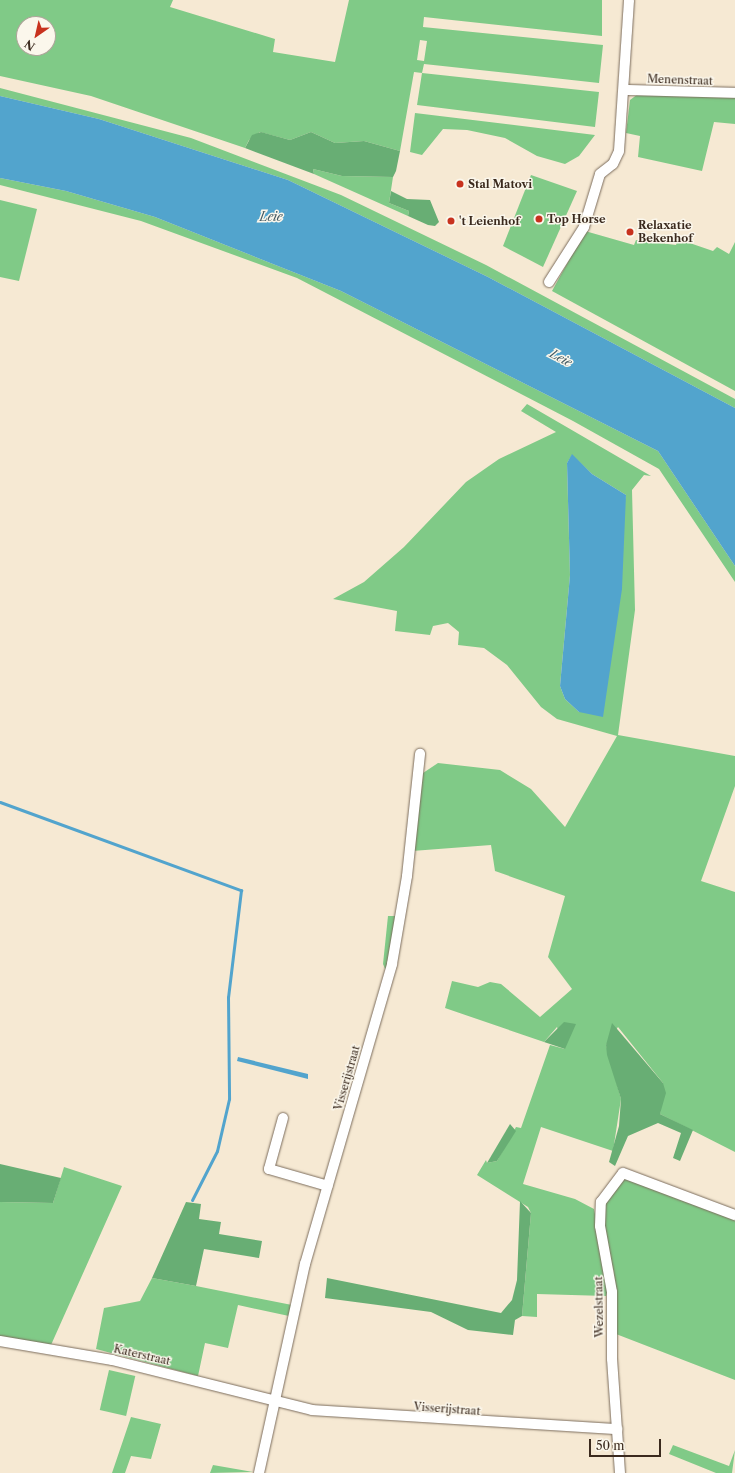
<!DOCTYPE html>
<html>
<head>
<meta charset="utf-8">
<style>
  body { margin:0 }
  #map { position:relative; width:735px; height:1473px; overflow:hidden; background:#f6e9d3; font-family:"Libre Caslon Text",serif }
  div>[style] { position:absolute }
  .green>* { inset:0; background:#80ca87; transform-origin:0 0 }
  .forest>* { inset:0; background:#68ae74 }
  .water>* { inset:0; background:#52a4cd }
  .stream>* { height:3px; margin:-1.5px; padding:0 1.5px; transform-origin:1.5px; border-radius:1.5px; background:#52a4cd }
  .roads { filter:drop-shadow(0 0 1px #7c6d5d) drop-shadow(0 0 1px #7c6d5d) }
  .street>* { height:10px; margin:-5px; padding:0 5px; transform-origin:5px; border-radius:5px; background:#fff }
  .dots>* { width:11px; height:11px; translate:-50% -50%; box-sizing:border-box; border:2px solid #fbf7ec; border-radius:50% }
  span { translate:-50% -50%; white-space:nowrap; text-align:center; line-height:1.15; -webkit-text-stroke:3px #fbf7ec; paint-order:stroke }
  .street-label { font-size:11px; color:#3b2a1e }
  .poi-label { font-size:11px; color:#3b2a1e; font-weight:700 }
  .left { translate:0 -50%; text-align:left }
  .water-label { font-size:12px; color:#445b64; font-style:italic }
  .north { position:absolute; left:16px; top:16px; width:40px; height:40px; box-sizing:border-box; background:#fbf7ec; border:1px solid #aea59a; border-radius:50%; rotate:214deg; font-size:11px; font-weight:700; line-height:16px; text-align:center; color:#3b2a1e }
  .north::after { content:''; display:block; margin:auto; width:14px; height:18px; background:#c8321e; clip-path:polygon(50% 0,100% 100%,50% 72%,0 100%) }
  .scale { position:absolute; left:589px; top:1439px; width:72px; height:18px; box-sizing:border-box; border:2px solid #3b2a1e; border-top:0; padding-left:5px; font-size:12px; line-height:14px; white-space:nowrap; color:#3b2a1e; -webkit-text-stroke:3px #fbf7ec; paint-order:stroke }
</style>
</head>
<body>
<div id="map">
  <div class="green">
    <div style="clip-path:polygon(evenodd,0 0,173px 0,170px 7px,275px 39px,273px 52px,335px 62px,349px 0,602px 0,602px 36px,424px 17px,423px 27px,603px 45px,599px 83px,424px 64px,422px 73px,599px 92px,595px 127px,417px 105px,422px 73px,414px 72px,400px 151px,364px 141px,335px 143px,311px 132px,290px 140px,260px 132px,249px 140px,245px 148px,91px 96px,0 76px,0 0,24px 24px,48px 24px,48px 48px,24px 48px,24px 24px,0 0,420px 40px,427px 41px,424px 61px,417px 60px,420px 40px)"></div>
    <div style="clip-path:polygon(0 88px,191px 138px,341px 195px,486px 265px,735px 399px,735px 408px,488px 277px,288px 180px,99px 119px,0 96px)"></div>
    <div style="clip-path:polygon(638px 94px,735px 96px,735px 124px,714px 122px,702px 171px,638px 157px,640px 136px,626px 133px,630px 100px)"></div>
    <div style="clip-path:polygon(415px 113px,595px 135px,579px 156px,565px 164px,537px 156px,505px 138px,467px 130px,443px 129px,422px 155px,410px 152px)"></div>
    <div style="clip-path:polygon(313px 169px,342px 176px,393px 177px,389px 203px,409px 211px,408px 216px,314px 174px)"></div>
    <div style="clip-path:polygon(531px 175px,577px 191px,543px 267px,503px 246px)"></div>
    <div style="clip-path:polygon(0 178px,66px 191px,155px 217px,341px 291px,658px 451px,735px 566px,735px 582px,659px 469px,573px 421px,297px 278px,141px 221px,0 185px)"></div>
    <div style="clip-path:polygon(0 200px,37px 209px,19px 281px,0 277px)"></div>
    <div style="clip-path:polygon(585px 231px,634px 245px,636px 240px,676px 245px,678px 239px,713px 251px,717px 247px,729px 254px,735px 242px,735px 391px,552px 291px)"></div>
    <div style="clip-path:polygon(evenodd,527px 404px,651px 476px,644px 475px,632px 490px,635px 610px,618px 735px,735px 756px,735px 786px,701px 881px,735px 892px,735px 1152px,660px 1114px,663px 1083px,618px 1027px,606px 1045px,621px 1099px,613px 1151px,541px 1127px,523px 1184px,575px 1199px,594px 1209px,609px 1285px,606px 1296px,537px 1294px,537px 1317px,522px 1316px,531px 1213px,528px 1207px,477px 1175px,486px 1160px,487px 1163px,497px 1161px,516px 1127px,521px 1128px,550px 1045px,565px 1049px,557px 1027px,544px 1042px,445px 1008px,452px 981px,478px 987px,490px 982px,501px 984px,540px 1017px,572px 989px,548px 957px,565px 896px,495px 871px,491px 845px,412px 851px,423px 773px,438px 763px,500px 770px,531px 789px,565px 827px,617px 736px,557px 719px,541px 707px,507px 665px,484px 648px,458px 645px,459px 632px,448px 623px,433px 626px,430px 635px,395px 631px,397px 611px,333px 599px,364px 582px,404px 547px,466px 482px,499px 459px,556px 432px,521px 411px,527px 404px,572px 455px,592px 474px,626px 495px,579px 712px,565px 699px,560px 686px,570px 575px,567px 463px,572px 455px)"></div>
    <div style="clip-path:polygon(388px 916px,398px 916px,386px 971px,383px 964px)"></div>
    <div style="clip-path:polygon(64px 1167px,122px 1186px,51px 1345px,0 1337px,0 1202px,53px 1203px)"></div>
    <div style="clip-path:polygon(622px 1177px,735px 1220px,735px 1380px,616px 1334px,614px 1272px,604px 1240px,605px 1203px)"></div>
    <div style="clip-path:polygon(152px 1278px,196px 1286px,292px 1305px,289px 1316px,238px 1305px,228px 1348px,205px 1343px,198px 1376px,96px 1349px,104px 1308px,140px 1301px)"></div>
    <div style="left:109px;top:1370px;width:27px;height:41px;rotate:13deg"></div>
    <div style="clip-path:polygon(131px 1417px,161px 1424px,151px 1459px,131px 1456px,125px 1473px,112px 1473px)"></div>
    <div style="clip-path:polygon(673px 1445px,729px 1466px,735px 1450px,732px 1473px,716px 1473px,669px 1454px)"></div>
    <div style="clip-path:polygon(213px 1465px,253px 1472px,210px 1473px)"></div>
  </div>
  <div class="forest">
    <div style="clip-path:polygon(261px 132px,290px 140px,311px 132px,335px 143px,364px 141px,400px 151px,396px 171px,393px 177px,342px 176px,313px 169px,314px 174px,245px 148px,252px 135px)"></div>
    <div style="clip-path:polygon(391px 191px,407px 199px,430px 200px,439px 222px,435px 226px,428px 225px,408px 216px,409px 211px,389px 203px)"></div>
    <div style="clip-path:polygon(564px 1022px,576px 1024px,565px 1049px,544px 1042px)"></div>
    <div style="clip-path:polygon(612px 1023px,663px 1083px,666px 1093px,660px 1114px,693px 1130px,680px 1161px,673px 1158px,681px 1133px,658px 1123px,628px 1136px,615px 1166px,609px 1162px,619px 1126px,621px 1099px,607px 1055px,606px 1045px)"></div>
    <div style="clip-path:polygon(510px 1124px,516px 1131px,497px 1161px,487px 1163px)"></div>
    <div style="clip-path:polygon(0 1164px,61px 1178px,53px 1203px,0 1202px)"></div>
    <div style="clip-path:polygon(520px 1201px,531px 1213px,522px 1316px,515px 1320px,513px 1335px,468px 1330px,431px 1312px,325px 1298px,327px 1278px,501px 1313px,512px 1300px,517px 1280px)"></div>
    <div style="clip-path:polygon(186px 1202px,201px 1204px,199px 1219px,221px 1222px,219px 1234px,262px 1241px,259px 1258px,204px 1249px,196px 1286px,152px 1278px)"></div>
  </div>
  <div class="water">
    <div style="clip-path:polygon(0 96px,99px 119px,288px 180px,488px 277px,735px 408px,735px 566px,658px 451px,341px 291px,155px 217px,66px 191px,0 178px)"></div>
    <div style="clip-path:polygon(572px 454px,592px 474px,626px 495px,622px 589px,603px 717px,579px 712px,565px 699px,560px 686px,570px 575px,567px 463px)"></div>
    <div style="clip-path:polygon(238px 1057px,308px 1074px,308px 1079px,237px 1061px)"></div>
  </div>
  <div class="stream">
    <div style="left:0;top:802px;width:257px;rotate:20.1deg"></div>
    <div style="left:241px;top:890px;width:108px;rotate:96.9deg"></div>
    <div style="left:228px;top:997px;width:102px;rotate:89.4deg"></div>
    <div style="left:229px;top:1099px;width:53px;rotate:103deg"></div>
    <div style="left:217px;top:1151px;width:55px;rotate:117deg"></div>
  </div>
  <div class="roads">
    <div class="street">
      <div style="left:624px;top:90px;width:111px;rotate:1.5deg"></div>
      <div style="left:549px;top:282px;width:65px;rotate:-57.5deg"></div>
      <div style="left:584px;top:227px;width:55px;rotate:-73.2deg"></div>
      <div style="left:600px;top:174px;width:16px;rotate:-38deg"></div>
      <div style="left:613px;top:164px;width:14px;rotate:-65deg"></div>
      <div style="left:619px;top:151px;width:151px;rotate:-86.2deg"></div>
      <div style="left:283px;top:1118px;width:53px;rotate:105.4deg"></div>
      <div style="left:269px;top:1169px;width:61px;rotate:16.1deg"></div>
      <div style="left:0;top:1341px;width:114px;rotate:9.6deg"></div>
      <div style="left:112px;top:1360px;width:206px;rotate:14deg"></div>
      <div style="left:312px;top:1410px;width:306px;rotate:3.6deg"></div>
      <div style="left:259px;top:1473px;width:214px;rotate:-77.6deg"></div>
      <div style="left:305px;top:1264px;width:312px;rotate:-73.8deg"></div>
      <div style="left:392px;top:964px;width:89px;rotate:-80.3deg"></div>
      <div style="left:407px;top:876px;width:123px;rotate:-83.9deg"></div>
      <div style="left:620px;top:1473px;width:114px;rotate:-94deg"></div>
      <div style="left:612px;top:1359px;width:67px;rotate:-90deg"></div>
      <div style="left:612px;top:1292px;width:67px;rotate:-100.3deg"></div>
      <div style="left:600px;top:1226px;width:24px;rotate:-88deg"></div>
      <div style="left:601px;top:1202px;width:36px;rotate:-53deg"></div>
      <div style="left:623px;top:1173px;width:120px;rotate:20.6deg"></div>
    </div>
  </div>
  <div class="dots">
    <div style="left:460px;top:184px;background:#c8321e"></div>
    <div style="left:539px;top:219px;background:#c8321e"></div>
    <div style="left:451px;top:221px;background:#c8321e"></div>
    <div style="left:630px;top:232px;background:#c8321e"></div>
  </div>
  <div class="street-label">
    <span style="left:680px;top:80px;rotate:2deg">Menenstraat</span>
    <span style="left:347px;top:1078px;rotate:-74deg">Visserijstraat</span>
    <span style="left:599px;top:1307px;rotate:-91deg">Wezelstraat</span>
    <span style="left:142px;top:1355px;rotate:13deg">Katerstraat</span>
    <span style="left:447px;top:1409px;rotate:4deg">Visserijstraat</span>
  </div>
  <div class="poi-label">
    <span class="left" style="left:468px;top:184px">Stal Matovi</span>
    <span class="left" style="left:547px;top:219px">Top Horse</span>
    <span class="left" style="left:459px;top:221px">'t Leienhof</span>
    <span class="left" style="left:638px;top:232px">Relaxatie<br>Bekenhof</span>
  </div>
  <div class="water-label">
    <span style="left:271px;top:217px">Leie</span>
    <span style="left:561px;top:358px;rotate:28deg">Leie</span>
  </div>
  <div class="north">N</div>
  <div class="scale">50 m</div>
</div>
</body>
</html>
